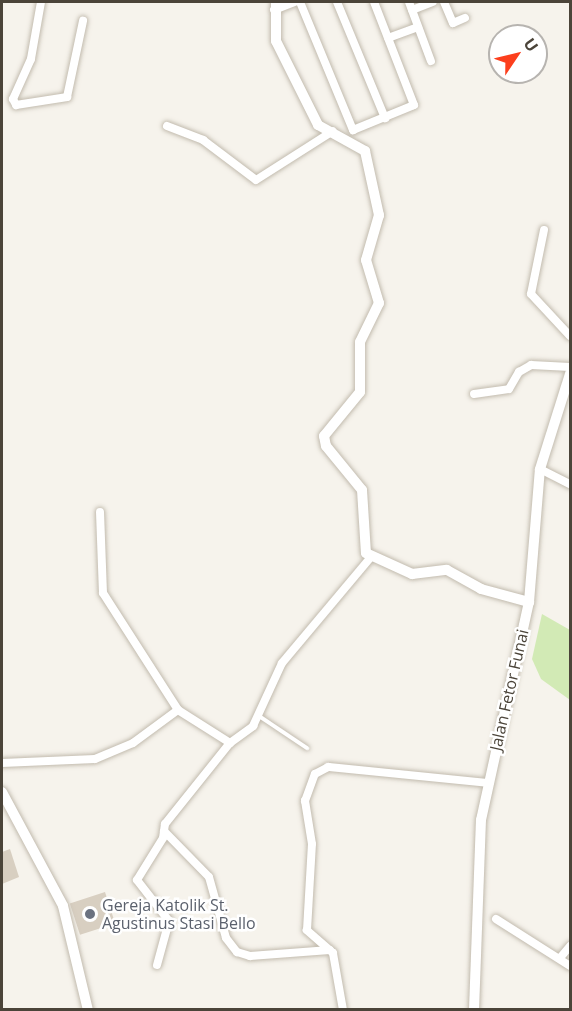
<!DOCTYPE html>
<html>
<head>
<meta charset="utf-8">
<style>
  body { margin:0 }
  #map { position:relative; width:572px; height:1011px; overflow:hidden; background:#f6f3ec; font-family:"Open Sans",sans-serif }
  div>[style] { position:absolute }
  .green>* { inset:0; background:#d2eab5 }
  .building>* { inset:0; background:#d8cfc1; transform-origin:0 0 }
  .roads { filter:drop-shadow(0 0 2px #c2bbae) drop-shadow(0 0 2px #c2bbae) }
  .service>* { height:4px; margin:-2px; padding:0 2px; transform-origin:2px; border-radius:2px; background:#fff }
  .minor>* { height:8px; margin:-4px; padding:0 4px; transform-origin:4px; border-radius:4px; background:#fff }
  .tertiary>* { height:10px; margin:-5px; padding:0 5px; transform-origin:5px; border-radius:5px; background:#fff }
  .dots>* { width:16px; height:16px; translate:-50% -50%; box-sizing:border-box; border:3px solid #fff; border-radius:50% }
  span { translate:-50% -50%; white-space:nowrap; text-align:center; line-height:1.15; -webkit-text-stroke:5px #fff; paint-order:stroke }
  .street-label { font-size:16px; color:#4b4439 }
  .worship-label { font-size:16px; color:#5b616d }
  .left { translate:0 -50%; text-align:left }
  .frame { position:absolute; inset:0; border:3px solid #4b4439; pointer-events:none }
  .north { position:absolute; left:488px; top:24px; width:60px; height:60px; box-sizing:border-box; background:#fff; border:2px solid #b7b4b0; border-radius:50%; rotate:55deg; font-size:16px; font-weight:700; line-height:24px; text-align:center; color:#4b4439 }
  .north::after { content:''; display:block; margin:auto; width:21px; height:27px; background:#fc3f1d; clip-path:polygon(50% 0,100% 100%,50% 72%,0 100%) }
</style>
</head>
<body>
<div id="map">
  <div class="green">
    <div style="clip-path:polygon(542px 614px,570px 630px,570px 700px,541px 679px,532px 659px)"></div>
  </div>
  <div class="building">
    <div style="clip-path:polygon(10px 849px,19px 877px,2px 884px,2px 852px)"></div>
    <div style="left:105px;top:892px;width:33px;height:37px;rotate:72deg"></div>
  </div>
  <div class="roads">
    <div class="service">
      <div style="left:259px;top:716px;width:58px;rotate:33.7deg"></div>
    </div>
    <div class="minor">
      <div style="left:41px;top:2px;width:58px;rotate:100deg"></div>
      <div style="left:31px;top:59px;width:44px;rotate:114.2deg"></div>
      <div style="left:13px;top:99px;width:7px;rotate:63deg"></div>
      <div style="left:16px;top:105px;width:52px;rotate:-8.9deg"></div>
      <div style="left:67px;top:97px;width:78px;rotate:-78.1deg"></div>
      <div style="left:300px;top:2px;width:139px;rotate:67.5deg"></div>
      <div style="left:353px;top:130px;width:66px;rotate:-22.3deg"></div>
      <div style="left:414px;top:105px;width:110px;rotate:-111.2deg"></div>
      <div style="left:337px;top:2px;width:126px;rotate:67.5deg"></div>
      <div style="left:409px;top:2px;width:63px;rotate:69.6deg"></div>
      <div style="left:444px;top:2px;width:23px;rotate:67deg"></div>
      <div style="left:453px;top:23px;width:13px;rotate:-23deg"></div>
      <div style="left:274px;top:10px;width:22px;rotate:-21deg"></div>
      <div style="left:412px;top:10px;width:22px;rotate:-21deg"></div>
      <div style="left:388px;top:38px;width:32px;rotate:-20deg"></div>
      <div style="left:167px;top:126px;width:39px;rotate:21deg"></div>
      <div style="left:203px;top:140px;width:66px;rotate:37deg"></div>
      <div style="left:256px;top:180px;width:91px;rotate:-32.5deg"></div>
      <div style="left:544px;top:230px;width:65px;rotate:101.5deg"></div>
      <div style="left:531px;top:294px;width:57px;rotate:47.1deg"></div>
      <div style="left:474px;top:394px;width:35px;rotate:-8deg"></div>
      <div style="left:509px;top:389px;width:20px;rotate:-60deg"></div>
      <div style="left:519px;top:372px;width:14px;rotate:-30deg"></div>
      <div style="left:531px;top:365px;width:39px;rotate:3deg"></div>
      <div style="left:540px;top:469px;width:34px;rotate:27deg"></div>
      <div style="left:100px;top:512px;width:81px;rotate:87.9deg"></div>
      <div style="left:103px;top:593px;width:139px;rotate:57.3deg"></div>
      <div style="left:2px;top:763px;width:93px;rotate:-2.5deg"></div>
      <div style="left:95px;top:759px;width:41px;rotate:-22.8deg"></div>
      <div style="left:133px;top:743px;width:56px;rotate:-36.3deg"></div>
      <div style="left:178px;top:710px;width:62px;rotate:32.4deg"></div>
      <div style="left:164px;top:831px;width:64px;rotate:45.6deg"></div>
      <div style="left:209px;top:877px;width:63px;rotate:74.4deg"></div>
      <div style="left:226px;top:938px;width:18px;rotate:52deg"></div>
      <div style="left:237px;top:952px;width:14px;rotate:17deg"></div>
      <div style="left:250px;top:956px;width:80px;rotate:-4.3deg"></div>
      <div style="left:496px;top:919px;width:88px;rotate:32.4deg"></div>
      <div style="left:560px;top:958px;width:16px;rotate:-50deg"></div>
      <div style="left:157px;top:965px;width:46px;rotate:-74.7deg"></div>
      <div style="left:169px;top:921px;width:52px;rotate:-128deg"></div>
      <div style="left:137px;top:880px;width:49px;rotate:-58.2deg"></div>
      <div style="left:163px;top:838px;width:14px;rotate:-82deg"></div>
      <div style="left:165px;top:824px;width:104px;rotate:-51.3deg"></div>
      <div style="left:230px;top:743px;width:29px;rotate:-36deg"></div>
      <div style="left:253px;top:726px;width:69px;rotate:-65.3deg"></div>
      <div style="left:282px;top:663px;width:137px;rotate:-50deg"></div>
      <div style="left:343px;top:1010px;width:58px;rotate:-100deg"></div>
      <div style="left:333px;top:953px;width:35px;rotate:-139deg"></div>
      <div style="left:307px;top:930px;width:86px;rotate:-86.7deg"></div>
      <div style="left:312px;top:844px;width:44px;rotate:-99.2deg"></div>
      <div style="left:305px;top:801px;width:29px;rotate:-70deg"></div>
      <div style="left:315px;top:774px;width:15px;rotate:-28deg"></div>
      <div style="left:328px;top:767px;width:161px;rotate:5.7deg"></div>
    </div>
    <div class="tertiary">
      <div style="left:276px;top:2px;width:39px;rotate:90deg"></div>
      <div style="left:276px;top:41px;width:94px;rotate:63.4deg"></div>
      <div style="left:318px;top:125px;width:54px;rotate:29deg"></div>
      <div style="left:365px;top:151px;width:66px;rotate:77.7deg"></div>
      <div style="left:379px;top:215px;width:47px;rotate:106.1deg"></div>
      <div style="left:366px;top:260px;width:45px;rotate:73.2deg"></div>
      <div style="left:379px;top:303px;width:43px;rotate:116deg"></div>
      <div style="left:360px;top:342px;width:50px;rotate:90deg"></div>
      <div style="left:360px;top:392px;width:57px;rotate:129.3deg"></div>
      <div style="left:324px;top:436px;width:10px;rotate:79deg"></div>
      <div style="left:326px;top:446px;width:57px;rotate:50.7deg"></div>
      <div style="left:362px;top:490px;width:63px;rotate:86.4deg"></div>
      <div style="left:366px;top:553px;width:51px;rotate:24.5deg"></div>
      <div style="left:412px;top:574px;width:35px;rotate:-7deg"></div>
      <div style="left:447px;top:570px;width:39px;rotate:29deg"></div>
      <div style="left:481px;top:589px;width:50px;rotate:15.2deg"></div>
      <div style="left:2px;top:792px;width:129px;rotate:61.8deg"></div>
      <div style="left:63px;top:906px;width:107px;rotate:76.5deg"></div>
      <div style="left:474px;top:1010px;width:190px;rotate:-87.9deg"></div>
      <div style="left:481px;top:820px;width:223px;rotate:-77.6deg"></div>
      <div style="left:529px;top:602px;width:133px;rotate:-85.3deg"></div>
      <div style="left:540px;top:469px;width:100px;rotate:-72.5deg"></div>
    </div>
  </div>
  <div class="dots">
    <div style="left:90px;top:914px;background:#6b7280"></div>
  </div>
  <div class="street-label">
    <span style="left:509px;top:690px;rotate:-77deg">Jalan Fetor Funai</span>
  </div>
  <div class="worship-label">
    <span class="left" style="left:102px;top:914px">Gereja Katolik St.<br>Agustinus Stasi Bello</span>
  </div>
  <div class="frame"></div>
  <div class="north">U</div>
</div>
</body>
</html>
